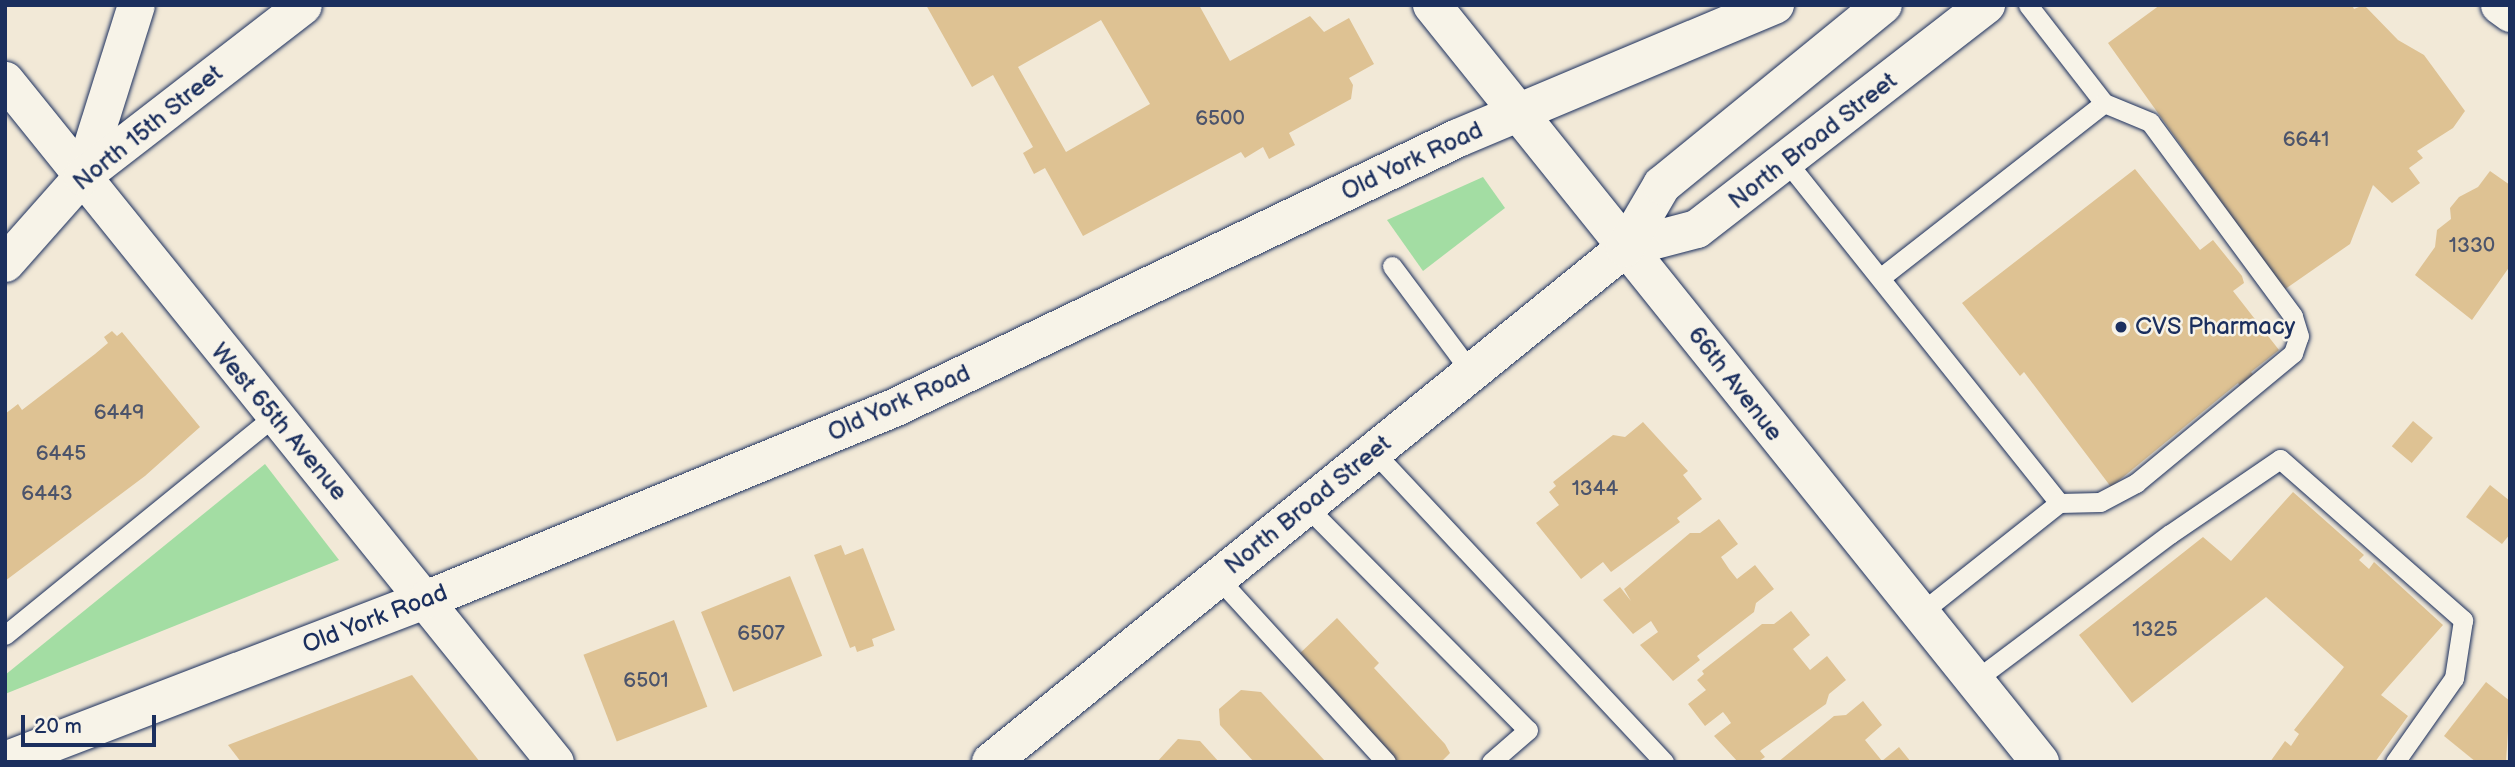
<!DOCTYPE html>
<html>
<head>
<meta charset="utf-8">
<style>
  body { margin:0 }
  #map { position:relative; width:2515px; height:767px; overflow:hidden; background:#f2e9d7; font-family:"Balsamiq Sans",sans-serif }
  div>[style] { position:absolute }
  .green>* { inset:0; background:#a3dda3 }
  .building>* { inset:0; background:#dec293; transform-origin:0 0 }
  .roads { filter:drop-shadow(0 0 2px #1b2f5e) drop-shadow(0 0 2px #1b2f5e) }
  .lane>* { height:19px; margin:-9.5px; padding:0 9.5px; transform-origin:9.5px; border-radius:9.5px; background:#f7f3e8 }
  .street>* { height:37px; margin:-18.5px; padding:0 18.5px; transform-origin:18.5px; border-radius:18.5px; background:#f7f3e8 }
  .secondary>* { height:38px; margin:-19px; padding:0 19px; transform-origin:19px; border-radius:19px; background:#f7f3e8 }
  .primary>* { height:38px; margin:-19px; padding:0 19px; transform-origin:19px; border-radius:19px; background:#f7f3e8 }
  .dots>* { width:19px; height:19px; translate:-50% -50%; box-sizing:border-box; border:4px solid #f7f3e8; border-radius:50% }
  span { translate:-50% -50%; white-space:nowrap; text-align:center; line-height:1.15; -webkit-text-stroke:5px #f7f3e8; paint-order:stroke }
  .number-label { font-size:21px; color:#4c546b }
  .number-label span { -webkit-text-stroke-width:0 }
  .street-label { font-size:24px; color:#1b2f5e }
  .poi-label { font-size:24px; color:#1b2f5e }
  .left { translate:0 -50%; text-align:left }
  .frame { position:absolute; inset:0; border:7px solid #1b2f5e; pointer-events:none }
  .scale { position:absolute; left:21px; top:715px; width:135px; height:32px; box-sizing:border-box; border:4px solid #1b2f5e; border-top:0; padding-left:9px; font-size:21px; line-height:24px; white-space:nowrap; color:#1b2f5e; -webkit-text-stroke:5px #f7f3e8; paint-order:stroke }
</style>
</head>
<body>
<div id="map">
  <div class="green">
    <div style="clip-path:polygon(1483px 177px,1505px 208px,1423px 271px,1387px 220px)"></div>
    <div style="clip-path:polygon(265px 464px,339px 560px,5px 694px,5px 675px)"></div>
  </div>
  <div class="building">
    <div style="clip-path:polygon(evenodd,926px 5px,1199px 5px,1230px 61px,1310px 16px,1324px 32px,1349px 18px,1374px 64px,1349px 78px,1353px 85px,1351px 99px,1289px 133px,1295px 145px,1269px 159px,1263px 147px,1245px 158px,1241px 152px,1083px 236px,1045px 168px,1034px 174px,1023px 153px,1033px 147px,993px 75px,972px 87px,926px 5px,1101px 20px,1150px 104px,1066px 152px,1018px 67px,1101px 20px)"></div>
    <div style="clip-path:polygon(2160px 5px,2352px 5px,2354px 9px,2364px 5px,2398px 40px,2424px 55px,2465px 111px,2453px 128px,2417px 151px,2423px 158px,2409px 168px,2420px 183px,2392px 203px,2373px 185px,2350px 244px,2284px 290px,2108px 43px)"></div>
    <div style="clip-path:polygon(2135px 169px,2200px 250px,2213px 240px,2242px 276px,2244px 283px,2233px 291px,2279px 350px,2251px 372px,2258px 380px,2244px 391px,2238px 383px,2111px 487px,2024px 372px,2020px 376px,1962px 303px)"></div>
    <div style="clip-path:polygon(2490px 171px,2510px 185px,2510px 266px,2472px 320px,2415px 275px,2435px 247px,2437px 230px,2451px 219px,2450px 208px,2459px 197px,2478px 187px)"></div>
    <div style="clip-path:polygon(112px 331px,117px 336px,122px 332px,200px 427px,145px 476px,5px 581px,5px 414px,18px 404px,22px 410px,95px 354px,108px 343px,104px 337px)"></div>
    <div style="left:2413px;top:421px;width:26px;height:33px;rotate:40deg"></div>
    <div style="clip-path:polygon(1643px 422px,1688px 471px,1683px 475px,1702px 499px,1677px 518px,1680px 522px,1611px 572px,1603px 562px,1581px 579px,1536px 523px,1559px 505px,1549px 492px,1556px 486px,1553px 482px,1613px 435px,1625px 437px)"></div>
    <div style="clip-path:polygon(2490px 485px,2510px 501px,2510px 534px,2502px 544px,2466px 517px)"></div>
    <div style="clip-path:polygon(2293px 492px,2364px 555px,2359px 560px,2369px 569px,2374px 562px,2443px 625px,2381px 695px,2408px 716px,2375px 762px,2270px 762px,2285px 741px,2291px 746px,2299px 734px,2294px 730px,2344px 667px,2266px 597px,2132px 703px,2079px 635px,2203px 537px,2231px 561px)"></div>
    <div style="clip-path:polygon(1719px 519px,1738px 544px,1721px 557px,1729px 569px,1737px 579px,1755px 565px,1774px 589px,1756px 603px,1754px 612px,1697px 656px,1700px 660px,1673px 681px,1640px 645px,1658px 632px,1651px 621px,1633px 634px,1603px 600px,1620px 587px,1631px 601px,1624px 589px,1690px 533px,1700px 533px)"></div>
    <div style="clip-path:polygon(841px 545px,845px 555px,863px 548px,895px 630px,872px 639px,874px 646px,857px 652px,855px 646px,850px 648px,814px 555px)"></div>
    <div style="left:790px;top:576px;width:86px;height:96px;rotate:68deg"></div>
    <div style="clip-path:polygon(1791px 611px,1810px 635px,1793px 649px,1810px 670px,1827px 656px,1846px 680px,1829px 694px,1826px 704px,1760px 751px,1765px 757px,1758px 762px,1738px 762px,1714px 736px,1731px 723px,1727px 717px,1723px 712px,1705px 726px,1688px 704px,1706px 690px,1697px 680px,1704px 674px,1702px 671px,1762px 624px,1774px 624px)"></div>
    <div style="clip-path:polygon(1337px 618px,1379px 663px,1374px 668px,1445px 744px,1450px 753px,1441px 762px,1390px 762px,1296px 657px)"></div>
    <div style="left:674px;top:620px;width:93px;height:97px;rotate:69deg"></div>
    <div style="clip-path:polygon(412px 675px,480px 762px,241px 762px,228px 745px)"></div>
    <div style="clip-path:polygon(2486px 682px,2510px 701px,2506px 762px,2476px 762px,2444px 736px)"></div>
    <div style="clip-path:polygon(1241px 690px,1261px 692px,1326px 762px,1254px 762px,1220px 725px,1219px 709px)"></div>
    <div style="clip-path:polygon(1863px 701px,1882px 725px,1865px 740px,1882px 761px,1899px 747px,1911px 762px,1778px 762px,1834px 716px,1846px 715px)"></div>
    <div style="clip-path:polygon(1178px 739px,1200px 741px,1219px 762px,1157px 762px)"></div>
  </div>
  <div class="roads">
    <div class="lane">
      <div style="left:1787px;top:162px;width:436px;rotate:51.4deg"></div>
      <div style="left:2059px;top:503px;width:179px;rotate:141.6deg"></div>
      <div style="left:1392px;top:266px;width:132px;rotate:53.3deg"></div>
      <div style="left:1880px;top:278px;width:284px;rotate:-38deg"></div>
      <div style="left:2104px;top:103px;width:124px;rotate:-127.8deg"></div>
      <div style="left:1373px;top:451px;width:426px;rotate:46.9deg"></div>
      <div style="left:2059px;top:503px;width:41px;rotate:-1.4deg"></div>
      <div style="left:2100px;top:502px;width:41px;rotate:-27.8deg"></div>
      <div style="left:2136px;top:483px;width:204px;rotate:-39.6deg"></div>
      <div style="left:2293px;top:353px;width:18px;rotate:-71deg"></div>
      <div style="left:2299px;top:336px;width:21px;rotate:-107deg"></div>
      <div style="left:2293px;top:316px;width:241px;rotate:-126.4deg"></div>
      <div style="left:2150px;top:122px;width:50px;rotate:-157.6deg"></div>
      <div style="left:1306px;top:506px;width:315px;rotate:45.3deg"></div>
      <div style="left:1528px;top:730px;width:49px;rotate:139.1deg"></div>
      <div style="left:1218px;top:578px;width:249px;rotate:47.6deg"></div>
      <div style="left:5px;top:635px;width:345px;rotate:-39.1deg"></div>
      <div style="left:1974px;top:681px;width:245px;rotate:-36.9deg"></div>
      <div style="left:2170px;top:534px;width:133px;rotate:-34.3deg"></div>
      <div style="left:2280px;top:459px;width:244px;rotate:41.3deg"></div>
      <div style="left:2463px;top:620px;width:59px;rotate:98.8deg"></div>
      <div style="left:2454px;top:678px;width:103px;rotate:125.1deg"></div>
    </div>
    <div class="street">
      <div style="left:2499px;top:5px;width:14px;rotate:36deg"></div>
      <div style="left:5px;top:80px;width:876px;rotate:51.12deg"></div>
      <div style="left:82px;top:176px;width:179px;rotate:-72.5deg"></div>
      <div style="left:5px;top:263px;width:116px;rotate:-48.5deg"></div>
      <div style="left:82px;top:176px;width:279px;rotate:-37.7deg"></div>
    </div>
    <div class="secondary">
      <div style="left:1432px;top:5px;width:971px;rotate:51.23deg"></div>
      <div style="left:5px;top:761px;width:453px;rotate:-21deg"></div>
      <div style="left:428px;top:599px;width:504px;rotate:-22.29deg"></div>
      <div style="left:894px;top:408px;width:625px;rotate:-25.58deg"></div>
      <div style="left:1458px;top:138px;width:344px;rotate:-22.8deg"></div>
    </div>
    <div class="primary">
      <div style="left:1625px;top:248px;width:74px;rotate:-14.8deg"></div>
      <div style="left:1697px;top:229px;width:366px;rotate:-37.8deg"></div>
      <div style="left:991px;top:762px;width:816px;rotate:-39.03deg"></div>
      <div style="left:1625px;top:248px;width:73px;rotate:-59.6deg"></div>
      <div style="left:1662px;top:185px;width:285px;rotate:-39.2deg"></div>
    </div>
  </div>
  <div class="dots">
    <div style="left:2121px;top:327px;background:#1b2f5e"></div>
  </div>
  <div class="number-label">
    <span style="left:1220px;top:119px">6500</span>
    <span style="left:2306px;top:140px">6641</span>
    <span style="left:2472px;top:246px">1330</span>
    <span style="left:119px;top:413px">6449</span>
    <span style="left:61px;top:454px">6445</span>
    <span style="left:1595px;top:489px">1344</span>
    <span style="left:47px;top:494px">6443</span>
    <span style="left:2155px;top:630px">1325</span>
    <span style="left:761px;top:634px">6507</span>
    <span style="left:646px;top:681px">6501</span>
  </div>
  <div class="street-label">
    <span style="left:148px;top:128px;rotate:-39deg">North 15th Street</span>
    <span style="left:1813px;top:141px;rotate:-38deg">North Broad Street</span>
    <span style="left:1412px;top:161px;rotate:-25deg">Old York Road</span>
    <span style="left:1735px;top:384px;rotate:52deg">66th Avenue</span>
    <span style="left:899px;top:403px;rotate:-24deg">Old York Road</span>
    <span style="left:279px;top:422px;rotate:50deg">West 65th Avenue</span>
    <span style="left:1308px;top:505px;rotate:-39deg">North Broad Street</span>
    <span style="left:375px;top:619px;rotate:-21deg">Old York Road</span>
  </div>
  <div class="poi-label">
    <span class="left" style="left:2135px;top:327px">CVS Pharmacy</span>
  </div>
  <div class="frame"></div>
  <div class="scale">20 m</div>
</div>
</body>
</html>
